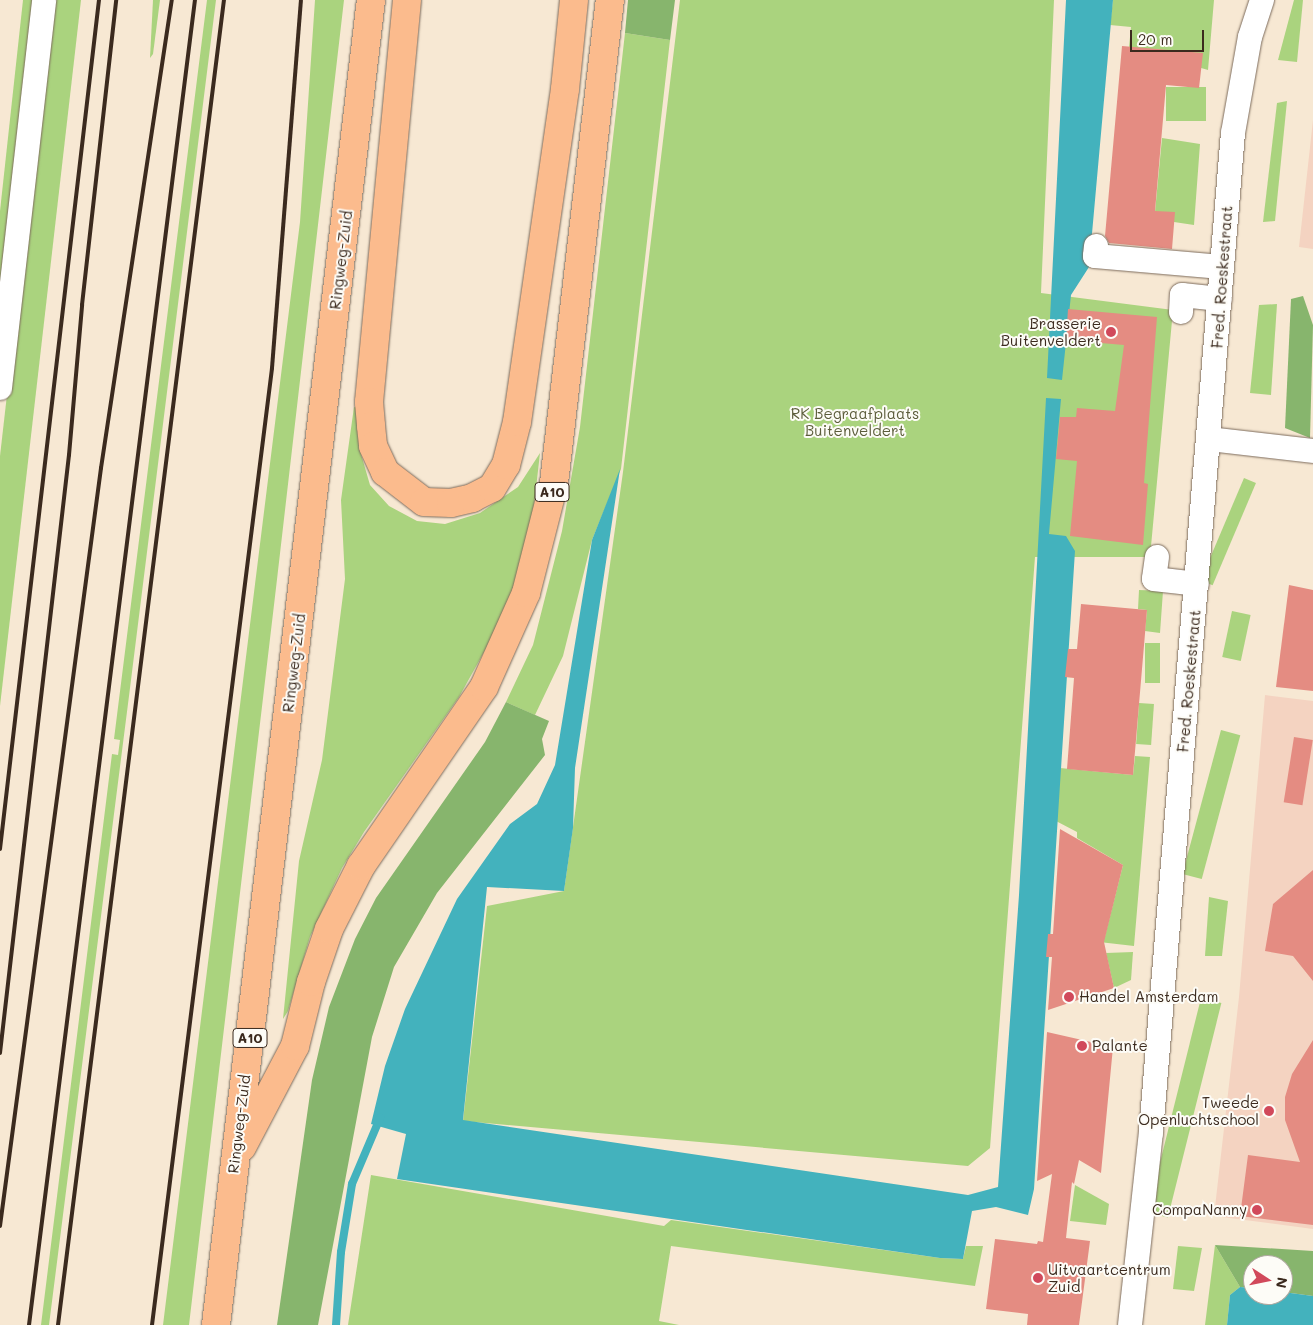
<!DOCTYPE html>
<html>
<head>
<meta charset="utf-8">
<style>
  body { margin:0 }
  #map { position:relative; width:1313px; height:1325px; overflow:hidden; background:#f7e8d3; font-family:Mali,sans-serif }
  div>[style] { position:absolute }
  .built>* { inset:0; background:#f4d3c1 }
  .green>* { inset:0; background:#aad37e; transform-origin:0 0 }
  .forest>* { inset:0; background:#87b56d }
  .water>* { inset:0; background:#43b2bd }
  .stream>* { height:8px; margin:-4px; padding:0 4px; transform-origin:4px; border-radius:4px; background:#43b2bd }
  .building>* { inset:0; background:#e48c82; transform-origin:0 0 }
  .roads { filter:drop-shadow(0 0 1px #7d6c5d) drop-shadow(0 0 1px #7d6c5d) }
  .minor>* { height:24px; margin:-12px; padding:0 12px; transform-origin:12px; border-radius:12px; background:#fff }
  .highway>* { height:28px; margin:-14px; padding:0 14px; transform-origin:14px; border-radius:14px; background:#fbbb8d }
  .rail>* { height:4px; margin:-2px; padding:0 2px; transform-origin:2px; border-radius:2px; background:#3b2a1e }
  .dots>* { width:14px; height:14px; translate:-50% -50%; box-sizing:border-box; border:2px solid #fdfcf7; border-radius:50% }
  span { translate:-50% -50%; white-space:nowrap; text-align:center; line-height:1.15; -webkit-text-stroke:4px #fdfcf7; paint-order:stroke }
  .shield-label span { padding:1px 4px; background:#fdfcf7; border:1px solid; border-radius:4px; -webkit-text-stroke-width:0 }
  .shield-label { font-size:14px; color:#3b2a1e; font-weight:700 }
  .street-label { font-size:15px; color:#3b2a1e }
  .poi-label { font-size:15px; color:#3b2a1e }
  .right { translate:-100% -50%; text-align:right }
  .left { translate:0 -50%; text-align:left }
  .park-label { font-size:15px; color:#5c5d3b }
  .north { position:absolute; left:1243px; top:1255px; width:50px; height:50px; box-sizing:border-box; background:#fdfcf7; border:1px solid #afa8a0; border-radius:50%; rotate:101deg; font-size:14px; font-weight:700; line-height:20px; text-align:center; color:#3b2a1e }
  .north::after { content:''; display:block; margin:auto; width:18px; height:22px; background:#d1495b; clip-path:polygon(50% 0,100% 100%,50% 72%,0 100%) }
  .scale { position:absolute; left:1130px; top:30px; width:74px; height:22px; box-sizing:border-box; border:2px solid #3b2a1e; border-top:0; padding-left:6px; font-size:15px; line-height:18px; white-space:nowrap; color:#3b2a1e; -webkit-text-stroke:4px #fdfcf7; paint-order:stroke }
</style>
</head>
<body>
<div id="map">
  <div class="built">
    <div style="clip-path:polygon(1313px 120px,1313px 249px,1299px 247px)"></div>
    <div style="clip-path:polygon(1265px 695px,1313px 701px,1313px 1229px,1214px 1216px,1239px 997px)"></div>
  </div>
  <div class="green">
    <div style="clip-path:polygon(23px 0,37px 0,0 328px,0 211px)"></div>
    <div style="clip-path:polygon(52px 0,81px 0,0 706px,0 456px)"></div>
    <div style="clip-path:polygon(153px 0,160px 0,153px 54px,150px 58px)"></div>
    <div style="clip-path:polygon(207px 0,216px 0,129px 696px,49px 1325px,41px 1325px,112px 754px,118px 755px,120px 740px,114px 739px)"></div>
    <div style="clip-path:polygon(315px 0,344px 0,276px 588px,189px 1325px,163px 1325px,300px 222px)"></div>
    <div style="clip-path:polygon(680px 0,1054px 0,1041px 293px,1173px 310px,1150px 557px,1035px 557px,990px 1148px,968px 1166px,463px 1121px,487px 906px,564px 891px,623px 472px)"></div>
    <div style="clip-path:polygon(1113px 0,1214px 0,1208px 70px,1129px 47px,1131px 27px,1110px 25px)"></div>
    <div style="clip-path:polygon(1294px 0,1303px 0,1297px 62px,1278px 60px)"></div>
    <div style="clip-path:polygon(625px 33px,670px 40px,621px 469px,592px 540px,563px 656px,535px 715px,506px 702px,533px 645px,562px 531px,580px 427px)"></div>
    <div style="left:1166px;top:87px;width:40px;height:34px"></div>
    <div style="clip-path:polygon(1287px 101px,1275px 221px,1263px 222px,1277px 103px)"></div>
    <div style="clip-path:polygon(1162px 138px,1200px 144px,1194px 225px,1174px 222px,1174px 213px,1155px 212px)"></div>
    <div style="clip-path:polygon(1277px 304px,1271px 395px,1250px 393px,1259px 305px)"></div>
    <div style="clip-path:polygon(354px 407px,357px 408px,361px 454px,370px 485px,389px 506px,417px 521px,445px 524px,480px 513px,518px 487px,540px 453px,533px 515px,508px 609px,459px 697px,364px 832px,342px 868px,310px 937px,288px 1011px,283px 1019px,299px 861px,322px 760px,345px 579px,341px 500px)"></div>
    <div style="left:1244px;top:478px;width:13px;height:111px;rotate:23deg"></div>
    <div style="clip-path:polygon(1139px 590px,1163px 591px,1160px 633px,1145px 631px,1147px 610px,1138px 609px)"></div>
    <div style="left:1232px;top:611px;width:19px;height:47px;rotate:12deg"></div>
    <div style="left:1145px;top:643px;width:15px;height:40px"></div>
    <div style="left:1139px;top:703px;width:15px;height:41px;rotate:4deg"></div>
    <div style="left:1221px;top:730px;width:20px;height:149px;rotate:15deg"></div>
    <div style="clip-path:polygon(1135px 756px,1150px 757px,1134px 946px,1082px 940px,1105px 936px,1123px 865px,1077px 838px,1077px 832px,1056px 821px,1060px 768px,1133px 775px)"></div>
    <div style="clip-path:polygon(1209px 897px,1228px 901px,1222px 956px,1205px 956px)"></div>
    <div style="clip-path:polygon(1133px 952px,1131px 980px,1114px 988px,1106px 953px)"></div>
    <div style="left:1201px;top:998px;width:21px;height:221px;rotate:14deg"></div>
    <div style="clip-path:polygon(371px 1175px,664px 1226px,671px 1220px,940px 1258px,963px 1259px,966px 1246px,983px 1246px,975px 1286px,671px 1246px,659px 1321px,679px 1325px,348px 1325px)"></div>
    <div style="clip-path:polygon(1075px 1185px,1109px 1204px,1106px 1225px,1070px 1221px)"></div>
    <div style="clip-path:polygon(1215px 1245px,1240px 1287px,1230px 1295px,1227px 1325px,1205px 1325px)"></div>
    <div style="clip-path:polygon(1178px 1246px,1202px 1248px,1194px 1291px,1173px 1289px)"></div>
  </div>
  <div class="forest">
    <div style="clip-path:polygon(628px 0,675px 0,670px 40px,625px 33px)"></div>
    <div style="clip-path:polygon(1303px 296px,1313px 325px,1310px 438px,1285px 428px,1291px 299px)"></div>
    <div style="clip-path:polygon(506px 702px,549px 721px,542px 739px,545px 755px,437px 893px,394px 967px,372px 1037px,318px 1325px,277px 1325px,312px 1080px,329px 1007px,355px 939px,376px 898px,485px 742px)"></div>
    <div style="clip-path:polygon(1215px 1245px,1313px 1251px,1313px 1296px,1283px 1292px,1283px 1265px,1253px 1265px,1253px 1288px,1240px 1287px)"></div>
  </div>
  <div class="water">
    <div style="clip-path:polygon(1066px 0,1113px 0,1089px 267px,1071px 295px,1062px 380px,1047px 378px)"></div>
    <div style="clip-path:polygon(1046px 398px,1061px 399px,1049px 534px,1066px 536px,1075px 551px,1034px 1189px,1028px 1215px,996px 1207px,972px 1211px,963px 1259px,940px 1258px,397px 1179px,406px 1134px,371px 1124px,385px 1066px,405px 1009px,457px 899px,510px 824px,537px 804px,555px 765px,592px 540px,620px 469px,575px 768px,573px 828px,564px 891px,487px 887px,463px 1120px,968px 1195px,998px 1187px,1019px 895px)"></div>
    <div style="clip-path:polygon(1240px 1287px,1253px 1288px,1253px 1295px,1283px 1295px,1283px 1292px,1313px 1296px,1313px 1325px,1227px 1325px,1230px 1295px)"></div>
  </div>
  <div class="stream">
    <div style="left:336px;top:1325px;width:73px;rotate:-86.1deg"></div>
    <div style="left:341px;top:1252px;width:69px;rotate:-80.8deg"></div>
    <div style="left:352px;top:1184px;width:72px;rotate:-67deg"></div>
  </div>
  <div class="building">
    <div style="clip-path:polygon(1122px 46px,1203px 53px,1199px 88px,1166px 85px,1155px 211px,1175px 212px,1172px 249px,1109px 243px,1105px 236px)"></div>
    <div style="clip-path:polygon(1068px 309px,1157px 317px,1144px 483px,1148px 484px,1143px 545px,1070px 536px,1077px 461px,1056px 459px,1060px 417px,1076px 417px,1077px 408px,1115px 411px,1124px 345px,1066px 340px)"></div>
    <div style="clip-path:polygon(1289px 585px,1313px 590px,1313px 691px,1276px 687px)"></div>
    <div style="clip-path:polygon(1081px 604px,1147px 610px,1133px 775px,1067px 769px,1074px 678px,1065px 677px,1068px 649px,1077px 649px)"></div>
    <div style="left:1294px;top:737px;width:19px;height:66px;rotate:9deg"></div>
    <div style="clip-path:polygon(1060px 829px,1123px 865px,1104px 942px,1114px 988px,1048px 1010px,1052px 957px,1046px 957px,1048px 934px,1053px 934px)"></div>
    <div style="clip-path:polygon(1313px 870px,1313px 981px,1293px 956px,1265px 951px,1273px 904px)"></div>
    <div style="clip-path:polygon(1047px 1032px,1113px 1047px,1101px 1173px,1079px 1160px,1074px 1184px,1072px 1182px,1066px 1238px,1090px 1241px,1079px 1325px,1027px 1325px,1028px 1314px,986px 1309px,995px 1239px,1037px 1244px,1038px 1241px,1043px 1242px,1052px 1174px,1037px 1181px)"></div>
    <div style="clip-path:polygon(1313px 1040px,1313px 1225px,1240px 1216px,1248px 1155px,1300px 1162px,1285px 1120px,1285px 1097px,1292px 1074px)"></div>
  </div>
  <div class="roads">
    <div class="minor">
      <div style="left:1096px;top:246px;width:10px;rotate:96deg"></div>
      <div style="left:1095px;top:256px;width:127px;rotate:5deg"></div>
      <div style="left:1181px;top:312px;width:17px;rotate:-87deg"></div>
      <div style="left:1182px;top:295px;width:38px;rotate:6deg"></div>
      <div style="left:0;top:388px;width:390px;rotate:-83.5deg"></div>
      <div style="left:1209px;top:439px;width:105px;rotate:6.6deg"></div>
      <div style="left:1157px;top:557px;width:22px;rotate:98deg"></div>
      <div style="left:1154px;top:579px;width:43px;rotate:6.6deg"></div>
      <div style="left:1130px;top:1325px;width:194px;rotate:-83.8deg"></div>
      <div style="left:1151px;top:1132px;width:1002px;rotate:-85.31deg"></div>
      <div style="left:1233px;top:133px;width:97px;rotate:-80deg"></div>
      <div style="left:1250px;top:37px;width:39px;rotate:-72deg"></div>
    </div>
    <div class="highway">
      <div style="left:407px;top:0;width:404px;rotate:95.4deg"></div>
      <div style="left:369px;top:402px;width:24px;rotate:85deg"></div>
      <div style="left:371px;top:426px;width:20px;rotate:84deg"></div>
      <div style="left:373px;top:446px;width:29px;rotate:65deg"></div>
      <div style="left:385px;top:472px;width:49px;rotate:37.6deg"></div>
      <div style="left:424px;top:502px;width:27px;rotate:2deg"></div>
      <div style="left:451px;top:503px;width:22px;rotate:-13deg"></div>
      <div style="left:472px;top:498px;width:22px;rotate:-27deg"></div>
      <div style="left:492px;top:488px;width:27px;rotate:-59deg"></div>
      <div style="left:506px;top:465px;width:44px;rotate:-75.7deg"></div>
      <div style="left:517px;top:422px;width:336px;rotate:-81.8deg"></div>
      <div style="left:565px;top:89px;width:89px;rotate:-84.2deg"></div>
      <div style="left:242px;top:1147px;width:114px;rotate:-62.3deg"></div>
      <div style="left:295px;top:1046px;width:66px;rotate:-76deg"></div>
      <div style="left:311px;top:982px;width:56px;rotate:-71.2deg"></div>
      <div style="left:329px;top:929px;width:71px;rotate:-63.1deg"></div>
      <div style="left:361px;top:866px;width:217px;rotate:-55.5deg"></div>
      <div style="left:484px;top:687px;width:103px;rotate:-65.9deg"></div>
      <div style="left:526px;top:593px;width:114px;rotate:-75.7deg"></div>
      <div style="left:554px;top:483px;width:486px;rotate:-83.4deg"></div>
      <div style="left:216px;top:1325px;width:1334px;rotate:-83.33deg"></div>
    </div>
  </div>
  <div class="rail">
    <div style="left:0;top:849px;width:855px;rotate:-83.35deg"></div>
    <div style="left:0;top:1053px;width:602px;rotate:-83.42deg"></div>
    <div style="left:69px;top:455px;width:151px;rotate:-85deg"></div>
    <div style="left:82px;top:305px;width:307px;rotate:-83.6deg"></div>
    <div style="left:0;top:1226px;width:765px;rotate:-82.41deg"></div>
    <div style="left:101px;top:468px;width:473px;rotate:-81.4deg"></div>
    <div style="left:29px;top:1325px;width:1335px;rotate:-82.86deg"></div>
    <div style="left:58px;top:1325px;width:1335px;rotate:-82.86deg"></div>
    <div style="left:152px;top:1325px;width:964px;rotate:-82.85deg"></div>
    <div style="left:272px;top:368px;width:369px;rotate:-85.5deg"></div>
  </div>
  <div class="dots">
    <div style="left:1111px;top:332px;background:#d1495b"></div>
    <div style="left:1069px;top:997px;background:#d1495b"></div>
    <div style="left:1082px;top:1046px;background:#d1495b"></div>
    <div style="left:1269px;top:1111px;background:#d1495b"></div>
    <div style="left:1257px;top:1210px;background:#d1495b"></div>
    <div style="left:1038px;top:1278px;background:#d1495b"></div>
  </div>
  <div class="shield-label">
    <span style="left:552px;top:492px">A10</span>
    <span style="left:250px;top:1038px">A10</span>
  </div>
  <div class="street-label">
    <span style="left:341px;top:260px;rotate:-83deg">Ringweg-Zuid</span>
    <span style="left:1222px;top:277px;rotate:-86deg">Fred. Roeskestraat</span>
    <span style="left:294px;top:663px;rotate:-83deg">Ringweg-Zuid</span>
    <span style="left:1189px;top:681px;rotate:-85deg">Fred. Roeskestraat</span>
    <span style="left:239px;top:1124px;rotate:-83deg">Ringweg-Zuid</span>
  </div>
  <div class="poi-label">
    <span class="right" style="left:1101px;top:332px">Brasserie<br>Buitenveldert</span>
    <span class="left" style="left:1079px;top:997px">Handel Amsterdam</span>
    <span class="left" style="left:1092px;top:1046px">Palante</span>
    <span class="right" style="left:1259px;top:1111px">Tweede<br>Openluchtschool</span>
    <span class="right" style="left:1247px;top:1210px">CompaNanny</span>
    <span class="left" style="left:1048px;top:1278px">Uitvaartcentrum<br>Zuid</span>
  </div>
  <div class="park-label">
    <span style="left:855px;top:422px">RK Begraafplaats<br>Buitenveldert</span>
  </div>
  <div class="north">N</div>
  <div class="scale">20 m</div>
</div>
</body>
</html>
